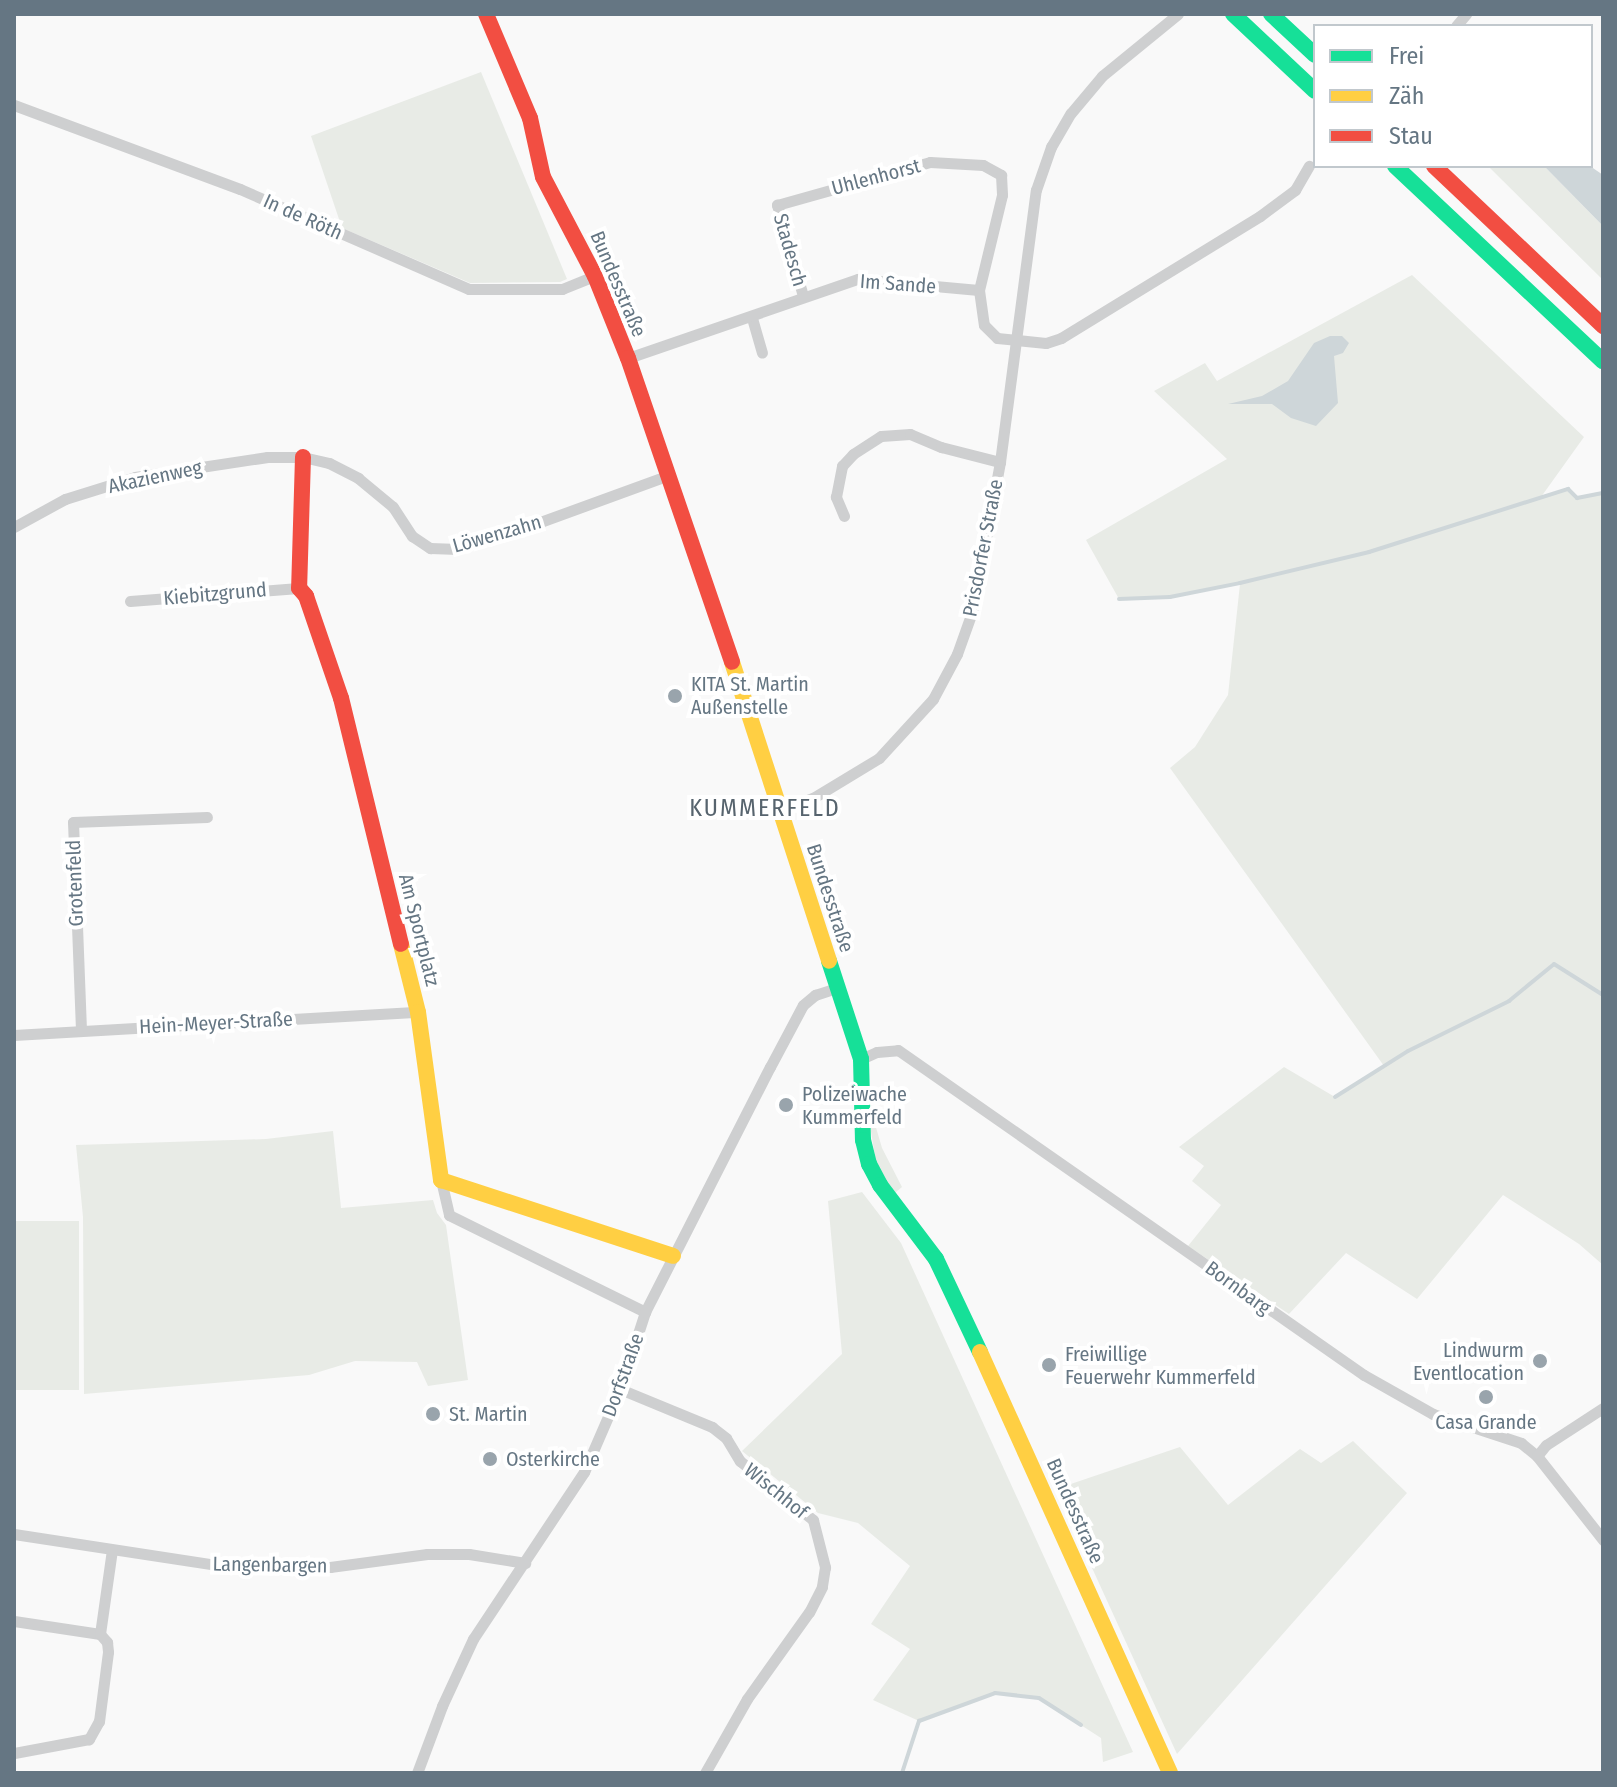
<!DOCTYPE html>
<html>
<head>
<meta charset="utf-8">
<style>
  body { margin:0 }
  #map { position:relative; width:1617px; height:1787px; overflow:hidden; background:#f9f9f9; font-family:"Fira Sans Condensed",sans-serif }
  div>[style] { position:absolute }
  .green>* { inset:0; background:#e8ebe6; transform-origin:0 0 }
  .water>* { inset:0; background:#ced6d9 }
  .stream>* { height:4px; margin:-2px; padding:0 2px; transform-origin:2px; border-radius:2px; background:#ced6d9 }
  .street>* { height:11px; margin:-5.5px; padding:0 5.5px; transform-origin:5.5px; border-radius:5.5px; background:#cecfd0 }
  .fast>* { height:16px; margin:-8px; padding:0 8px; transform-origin:8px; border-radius:8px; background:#16e098 }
  .slow>* { height:16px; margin:-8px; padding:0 8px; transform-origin:8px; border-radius:8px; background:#ffcf43 }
  .jam>* { height:16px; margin:-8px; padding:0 8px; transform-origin:8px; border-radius:8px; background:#f24e42 }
  .dots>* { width:22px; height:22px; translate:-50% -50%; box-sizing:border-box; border:4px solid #fff; border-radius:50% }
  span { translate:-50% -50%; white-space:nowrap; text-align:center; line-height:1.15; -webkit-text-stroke:8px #fff; paint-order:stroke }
  .street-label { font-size:20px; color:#657683 }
  .poi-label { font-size:20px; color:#657683 }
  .left { translate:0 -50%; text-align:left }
  .right { translate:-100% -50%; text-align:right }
  .quarter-label { font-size:24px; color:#57646e; letter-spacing:2px }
  .frame { position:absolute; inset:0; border:16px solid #657683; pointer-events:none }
  .legend { position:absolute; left:1313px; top:24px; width:280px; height:144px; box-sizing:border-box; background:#fff; border:2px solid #c1c8cd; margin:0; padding:10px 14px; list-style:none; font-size:24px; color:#657683 }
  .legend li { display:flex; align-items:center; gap:16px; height:40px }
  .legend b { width:40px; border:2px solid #c1c8cd }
</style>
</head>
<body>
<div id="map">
  <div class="green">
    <div style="clip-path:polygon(481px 72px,567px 279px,560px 282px,470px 283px,342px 228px,311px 136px)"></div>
    <div style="clip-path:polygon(1488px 166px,1544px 166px,1603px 226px,1603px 280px)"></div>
    <div style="clip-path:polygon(1412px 275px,1584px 437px,1541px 497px,1568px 489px,1577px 498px,1603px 493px,1603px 1265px,1579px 1244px,1503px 1195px,1417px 1299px,1346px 1253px,1289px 1314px,1188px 1246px,1221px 1205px,1192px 1181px,1204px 1166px,1179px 1147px,1284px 1067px,1335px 1097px,1384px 1066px,1170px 768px,1195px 747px,1228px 695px,1240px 584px,1170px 597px,1119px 599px,1086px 540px,1227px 459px,1154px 391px,1205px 363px,1217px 381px)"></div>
    <div style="clip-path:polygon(875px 1124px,882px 1148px,902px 1187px,896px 1192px,892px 1191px,876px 1163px,870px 1125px)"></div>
    <div style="clip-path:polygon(333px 1131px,341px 1208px,433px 1200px,437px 1213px,446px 1225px,468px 1380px,428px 1386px,417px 1362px,355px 1361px,309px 1375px,84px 1394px,83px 1217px,76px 1145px,266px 1139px)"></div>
    <div style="clip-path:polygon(862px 1192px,901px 1243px,1133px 1752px,1103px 1762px,1101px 1738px,1039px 1698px,995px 1693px,919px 1721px,873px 1700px,910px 1649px,871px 1624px,910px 1566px,858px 1523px,818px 1513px,742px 1451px,842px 1354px,828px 1201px)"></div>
    <div style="left:79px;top:1221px;width:169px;height:65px;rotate:90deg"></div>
    <div style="clip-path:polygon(1353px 1441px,1407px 1493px,1177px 1754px,1056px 1489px,1180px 1447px,1228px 1505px,1300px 1449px,1321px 1463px)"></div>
  </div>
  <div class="water">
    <div style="clip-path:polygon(1544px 166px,1590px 166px,1603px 175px,1603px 226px)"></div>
    <div style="clip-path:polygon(1330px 336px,1342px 336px,1349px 343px,1343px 353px,1334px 356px,1338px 403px,1316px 426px,1291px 418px,1272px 404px,1228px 404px,1262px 396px,1288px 381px,1314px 343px)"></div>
  </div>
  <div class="stream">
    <div style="left:1119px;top:599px;width:51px;rotate:-2.2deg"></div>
    <div style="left:1170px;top:597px;width:71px;rotate:-11.3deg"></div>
    <div style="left:1240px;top:583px;width:133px;rotate:-13.5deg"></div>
    <div style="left:1369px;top:552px;width:209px;rotate:-17.6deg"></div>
    <div style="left:1568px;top:489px;width:13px;rotate:45deg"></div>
    <div style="left:1577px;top:498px;width:26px;rotate:-11deg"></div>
    <div style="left:1335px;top:1097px;width:86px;rotate:-32.2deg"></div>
    <div style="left:1408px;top:1051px;width:113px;rotate:-26.3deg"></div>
    <div style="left:1509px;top:1001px;width:58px;rotate:-39.4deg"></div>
    <div style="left:1554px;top:964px;width:58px;rotate:32.3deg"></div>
    <div style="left:902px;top:1773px;width:55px;rotate:-71.9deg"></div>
    <div style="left:919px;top:1721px;width:81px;rotate:-20.2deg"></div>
    <div style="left:995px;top:1693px;width:44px;rotate:6.5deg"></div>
    <div style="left:1039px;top:1698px;width:50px;rotate:32.7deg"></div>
  </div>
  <div class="street">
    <div style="left:1456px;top:26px;width:16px;rotate:-50deg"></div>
    <div style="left:14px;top:105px;width:241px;rotate:20.4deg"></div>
    <div style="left:240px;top:189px;width:250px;rotate:23.6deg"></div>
    <div style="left:469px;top:289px;width:93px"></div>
    <div style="left:562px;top:289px;width:35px;rotate:-22deg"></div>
    <div style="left:803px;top:296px;width:95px;rotate:-105.9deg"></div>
    <div style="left:777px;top:205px;width:159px;rotate:-15.7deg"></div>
    <div style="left:930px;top:162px;width:53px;rotate:3.2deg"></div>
    <div style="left:983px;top:165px;width:21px;rotate:29deg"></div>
    <div style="left:1001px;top:175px;width:20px;rotate:87deg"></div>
    <div style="left:1002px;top:195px;width:98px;rotate:103.6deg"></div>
    <div style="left:752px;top:318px;width:36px;rotate:74deg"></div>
    <div style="left:628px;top:358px;width:243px;rotate:-19deg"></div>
    <div style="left:858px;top:279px;width:121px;rotate:5.2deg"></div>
    <div style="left:979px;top:290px;width:35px;rotate:82deg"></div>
    <div style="left:984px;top:325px;width:18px;rotate:45deg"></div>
    <div style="left:997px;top:338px;width:49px;rotate:5.8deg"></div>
    <div style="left:1046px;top:343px;width:16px;rotate:-18deg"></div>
    <div style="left:1061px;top:338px;width:233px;rotate:-31.5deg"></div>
    <div style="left:1260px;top:216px;width:44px;rotate:-36.6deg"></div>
    <div style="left:1295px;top:190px;width:28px;rotate:-60deg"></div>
    <div style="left:844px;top:516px;width:21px;rotate:-113deg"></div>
    <div style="left:836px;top:497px;width:32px;rotate:-79deg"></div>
    <div style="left:842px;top:466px;width:16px;rotate:-47deg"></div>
    <div style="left:853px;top:454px;width:33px;rotate:-33deg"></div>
    <div style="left:881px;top:436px;width:29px;rotate:-4deg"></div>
    <div style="left:910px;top:434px;width:34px;rotate:23deg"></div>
    <div style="left:941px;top:447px;width:61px;rotate:14.3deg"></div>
    <div style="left:14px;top:527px;width:58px;rotate:-28.8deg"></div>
    <div style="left:65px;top:499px;width:73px;rotate:-17.4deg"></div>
    <div style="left:135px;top:477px;width:134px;rotate:-8.6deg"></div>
    <div style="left:267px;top:457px;width:36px"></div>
    <div style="left:303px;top:457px;width:27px;rotate:13deg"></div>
    <div style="left:329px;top:463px;width:33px;rotate:27deg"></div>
    <div style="left:358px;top:478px;width:45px;rotate:39.6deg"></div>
    <div style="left:393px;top:507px;width:35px;rotate:57deg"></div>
    <div style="left:412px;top:536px;width:22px;rotate:34deg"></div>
    <div style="left:430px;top:548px;width:28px;rotate:2deg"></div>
    <div style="left:458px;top:549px;width:54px;rotate:-17.1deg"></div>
    <div style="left:510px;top:533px;width:169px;rotate:-20deg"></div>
    <div style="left:130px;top:601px;width:169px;rotate:-4.4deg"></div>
    <div style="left:781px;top:810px;width:34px;rotate:-21deg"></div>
    <div style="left:813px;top:798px;width:77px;rotate:-31.2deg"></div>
    <div style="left:879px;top:758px;width:80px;rotate:-47.5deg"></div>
    <div style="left:933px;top:699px;width:51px;rotate:-61.9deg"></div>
    <div style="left:957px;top:654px;width:48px;rotate:-70.4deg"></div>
    <div style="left:973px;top:609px;width:149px;rotate:-79.6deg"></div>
    <div style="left:1000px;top:462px;width:274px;rotate:-82.5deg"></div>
    <div style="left:1036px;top:190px;width:46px;rotate:-70.8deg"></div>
    <div style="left:1051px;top:147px;width:39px;rotate:-60deg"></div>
    <div style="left:1071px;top:113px;width:48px;rotate:-50deg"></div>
    <div style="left:1102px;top:76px;width:98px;rotate:-39.2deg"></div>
    <div style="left:81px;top:1030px;width:208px;rotate:-92.2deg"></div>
    <div style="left:73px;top:822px;width:134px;rotate:-2.1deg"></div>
    <div style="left:14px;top:1035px;width:405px;rotate:-3.3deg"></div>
    <div style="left:861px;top:1059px;width:17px;rotate:-24deg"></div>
    <div style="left:877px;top:1052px;width:21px;rotate:-5deg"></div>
    <div style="left:898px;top:1050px;width:568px;rotate:34.89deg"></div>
    <div style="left:1364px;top:1375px;width:79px;rotate:29.5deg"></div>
    <div style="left:1433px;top:1414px;width:93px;rotate:18.2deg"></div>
    <div style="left:1521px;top:1443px;width:21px;rotate:39deg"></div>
    <div style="left:1537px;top:1456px;width:107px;rotate:51.8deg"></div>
    <div style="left:441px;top:1180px;width:36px;rotate:77deg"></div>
    <div style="left:449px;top:1215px;width:219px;rotate:26.3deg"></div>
    <div style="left:620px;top:1389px;width:100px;rotate:22.4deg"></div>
    <div style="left:712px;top:1427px;width:18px;rotate:38deg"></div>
    <div style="left:726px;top:1438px;width:27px;rotate:59deg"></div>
    <div style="left:740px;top:1461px;width:94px;rotate:38.9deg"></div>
    <div style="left:813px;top:1520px;width:49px;rotate:75.7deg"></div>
    <div style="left:825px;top:1567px;width:20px;rotate:99deg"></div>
    <div style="left:822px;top:1587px;width:28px;rotate:117deg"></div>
    <div style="left:809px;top:1612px;width:107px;rotate:125.5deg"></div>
    <div style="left:747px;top:1699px;width:85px;rotate:119.6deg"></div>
    <div style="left:1537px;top:1456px;width:14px;rotate:-51deg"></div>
    <div style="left:1546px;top:1445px;width:68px;rotate:-33deg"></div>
    <div style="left:14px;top:1534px;width:219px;rotate:8.7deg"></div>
    <div style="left:230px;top:1567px;width:100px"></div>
    <div style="left:330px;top:1567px;width:98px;rotate:-7.6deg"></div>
    <div style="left:427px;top:1554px;width:42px"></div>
    <div style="left:469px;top:1554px;width:57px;rotate:9.1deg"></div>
    <div style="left:14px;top:1621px;width:87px;rotate:8.6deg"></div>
    <div style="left:100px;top:1634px;width:11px;rotate:49deg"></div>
    <div style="left:107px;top:1642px;width:10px;rotate:84deg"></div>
    <div style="left:108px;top:1652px;width:70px;rotate:97.4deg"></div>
    <div style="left:99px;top:1721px;width:21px;rotate:119deg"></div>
    <div style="left:89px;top:1739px;width:76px;rotate:169.4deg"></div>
    <div style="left:100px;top:1634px;width:85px;rotate:-81.9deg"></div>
    <div style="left:417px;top:1773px;width:72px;rotate:-69.5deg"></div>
    <div style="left:442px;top:1706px;width:74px;rotate:-65.2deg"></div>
    <div style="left:473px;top:1639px;width:201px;rotate:-56.4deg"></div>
    <div style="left:584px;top:1472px;width:90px;rotate:-66.6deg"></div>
    <div style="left:620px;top:1389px;width:81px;rotate:-72deg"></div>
    <div style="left:645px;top:1312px;width:275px;rotate:-63deg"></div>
    <div style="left:770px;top:1067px;width:70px;rotate:-62deg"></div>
    <div style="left:803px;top:1005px;width:16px;rotate:-40deg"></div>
    <div style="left:815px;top:995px;width:23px;rotate:-18deg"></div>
  </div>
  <div class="fast">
    <div style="left:1233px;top:14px;width:112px;rotate:43.2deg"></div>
    <div style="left:1271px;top:14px;width:60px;rotate:43deg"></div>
    <div style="left:1395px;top:166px;width:285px;rotate:43.2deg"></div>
    <div style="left:829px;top:961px;width:103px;rotate:71.9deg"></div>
    <div style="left:861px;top:1059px;width:81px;rotate:88.6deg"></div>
    <div style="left:863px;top:1140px;width:25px;rotate:76deg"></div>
    <div style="left:869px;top:1164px;width:24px;rotate:62deg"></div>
    <div style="left:880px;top:1185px;width:93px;rotate:52.9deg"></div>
    <div style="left:936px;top:1259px;width:103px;rotate:64.7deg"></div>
  </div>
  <div class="slow">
    <div style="left:732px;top:662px;width:314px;rotate:72deg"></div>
    <div style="left:401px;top:944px;width:70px;rotate:76deg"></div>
    <div style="left:418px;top:1012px;width:170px;rotate:82.2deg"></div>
    <div style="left:441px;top:1180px;width:244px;rotate:18.1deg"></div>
    <div style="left:980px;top:1352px;width:462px;rotate:65.7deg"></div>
  </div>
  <div class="jam">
    <div style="left:486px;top:14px;width:113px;rotate:67.1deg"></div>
    <div style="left:530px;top:118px;width:60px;rotate:77.6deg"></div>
    <div style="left:543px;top:177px;width:112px;rotate:62.3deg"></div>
    <div style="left:595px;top:276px;width:88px;rotate:68.1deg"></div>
    <div style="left:628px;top:358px;width:321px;rotate:71.1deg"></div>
    <div style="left:1434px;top:166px;width:233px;rotate:43.4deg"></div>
    <div style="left:303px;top:457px;width:131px;rotate:91.7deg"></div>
    <div style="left:299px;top:588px;width:11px;rotate:49deg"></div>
    <div style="left:306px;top:596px;width:108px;rotate:71.1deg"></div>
    <div style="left:341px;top:698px;width:253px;rotate:76.3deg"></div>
  </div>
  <div class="dots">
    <div style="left:675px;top:696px;background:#99a4ac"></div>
    <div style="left:786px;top:1105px;background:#99a4ac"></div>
    <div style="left:1540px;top:1361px;background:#99a4ac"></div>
    <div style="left:1049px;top:1365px;background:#99a4ac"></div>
    <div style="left:1486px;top:1397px;background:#99a4ac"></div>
    <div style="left:433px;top:1414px;background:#99a4ac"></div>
    <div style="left:490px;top:1459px;background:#99a4ac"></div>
  </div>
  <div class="street-label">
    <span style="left:876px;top:177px;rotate:-15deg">Uhlenhorst</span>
    <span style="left:303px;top:217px;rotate:24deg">In de Röth</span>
    <span style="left:790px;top:250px;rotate:74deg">Stadesch</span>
    <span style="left:618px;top:284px;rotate:67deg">Bundesstraße</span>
    <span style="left:898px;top:284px;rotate:4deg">Im Sande</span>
    <span style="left:155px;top:477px;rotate:-12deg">Akazienweg</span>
    <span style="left:497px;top:534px;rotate:-16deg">Löwenzahn</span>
    <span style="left:983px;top:548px;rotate:-79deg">Prisdorfer Straße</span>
    <span style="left:215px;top:594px;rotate:-5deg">Kiebitzgrund</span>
    <span style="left:75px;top:883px;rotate:-92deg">Grotenfeld</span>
    <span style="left:830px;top:898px;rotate:72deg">Bundesstraße</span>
    <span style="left:419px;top:930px;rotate:76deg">Am Sportplatz</span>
    <span style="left:216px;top:1023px;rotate:-3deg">Hein-Meyer-Straße</span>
    <span style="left:1238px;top:1288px;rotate:36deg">Bornbarg</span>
    <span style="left:623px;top:1375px;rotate:-70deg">Dorfstraße</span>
    <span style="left:776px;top:1491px;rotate:39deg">Wischhof</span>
    <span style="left:1075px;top:1511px;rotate:66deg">Bundesstraße</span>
    <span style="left:270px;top:1565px;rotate:1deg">Langenbargen</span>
  </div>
  <div class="poi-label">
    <span class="left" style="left:691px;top:696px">KITA St. Martin<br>Außenstelle</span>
    <span class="left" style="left:802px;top:1106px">Polizeiwache<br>Kummerfeld</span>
    <span class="right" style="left:1524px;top:1362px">Lindwurm<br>Eventlocation</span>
    <span class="left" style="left:1065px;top:1366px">Freiwillige<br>Feuerwehr Kummerfeld</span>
    <span class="left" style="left:449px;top:1414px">St. Martin</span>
    <span style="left:1486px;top:1422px">Casa Grande</span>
    <span class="left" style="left:506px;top:1459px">Osterkirche</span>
  </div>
  <div class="quarter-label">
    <span style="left:765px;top:809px">KUMMERFELD</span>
  </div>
  <div class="frame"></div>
  <ul class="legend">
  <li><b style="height:10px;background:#16e098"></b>Frei</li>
  <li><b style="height:10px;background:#ffcf43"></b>Zäh</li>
  <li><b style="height:10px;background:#f24e42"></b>Stau</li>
  </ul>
</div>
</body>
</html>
